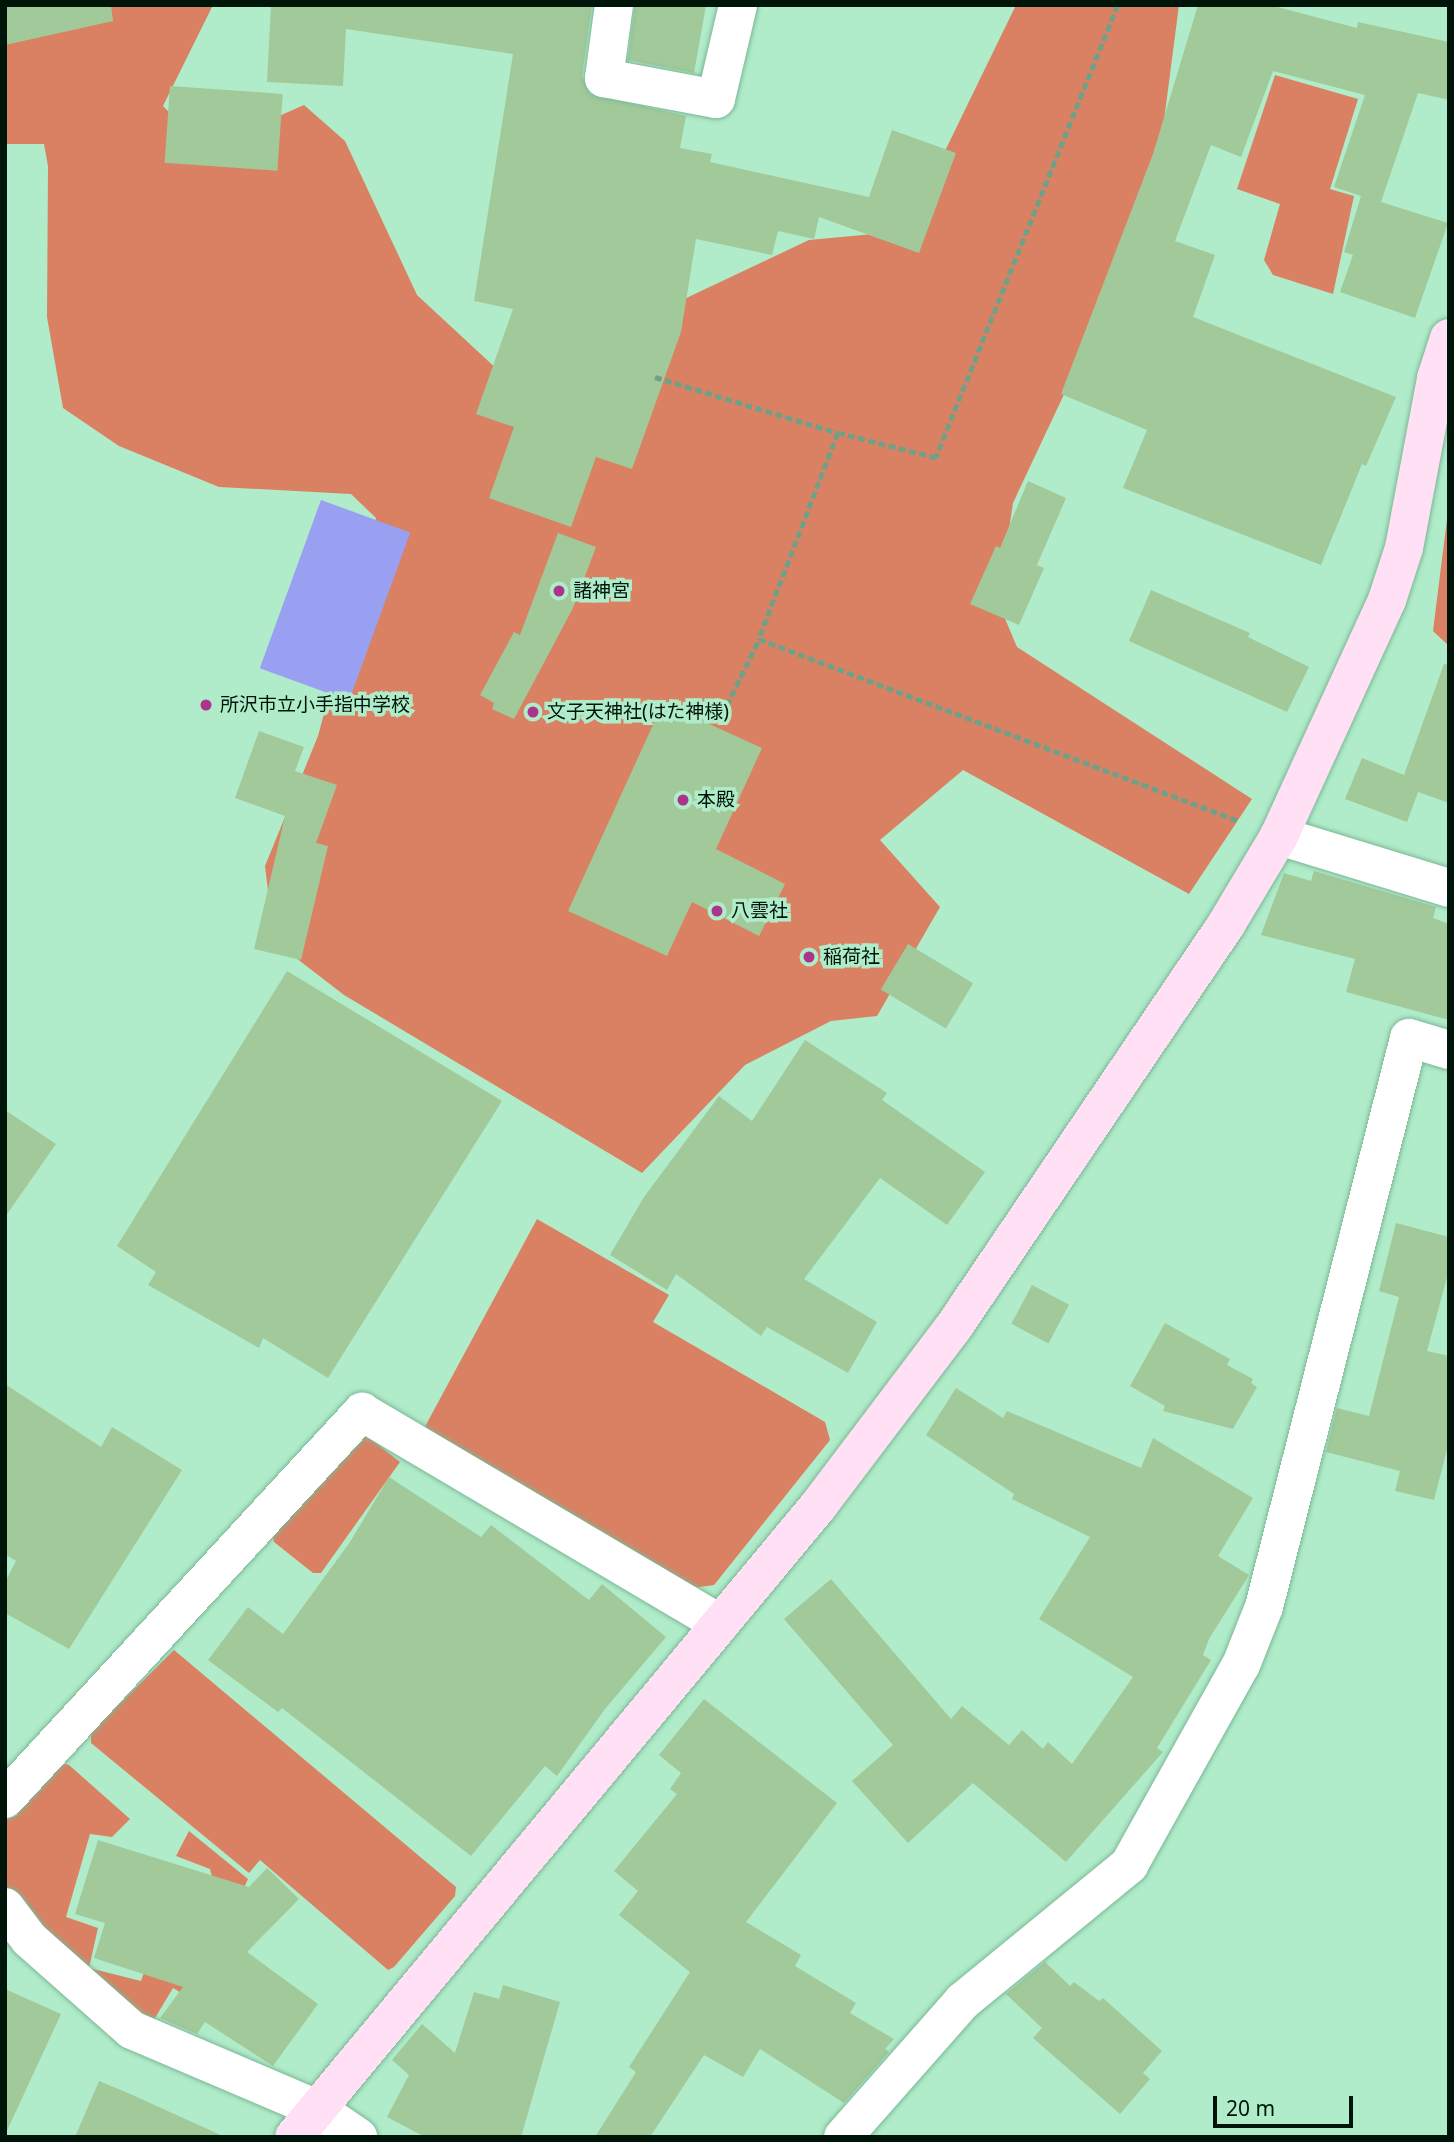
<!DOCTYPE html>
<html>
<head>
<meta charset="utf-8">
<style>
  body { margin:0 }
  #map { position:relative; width:1454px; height:2142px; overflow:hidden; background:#b0ecca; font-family:"Noto Sans","Noto Sans JP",sans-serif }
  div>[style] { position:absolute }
  .forest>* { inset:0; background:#da8163 }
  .water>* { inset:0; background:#999ff1; transform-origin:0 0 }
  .building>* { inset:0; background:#a2c999; transform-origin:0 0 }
  .path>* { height:4.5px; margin-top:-2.25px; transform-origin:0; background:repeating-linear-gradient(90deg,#72a086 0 7px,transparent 0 10.5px) }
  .roads { filter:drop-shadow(0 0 2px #7cb796) drop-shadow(0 0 2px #7cb796) }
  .street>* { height:38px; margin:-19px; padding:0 19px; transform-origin:19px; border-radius:19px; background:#fff }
  .secondary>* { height:38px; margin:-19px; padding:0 19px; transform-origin:19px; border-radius:19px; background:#ffe0f5 }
  .dots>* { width:19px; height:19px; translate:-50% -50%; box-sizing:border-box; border:4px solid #b0ecca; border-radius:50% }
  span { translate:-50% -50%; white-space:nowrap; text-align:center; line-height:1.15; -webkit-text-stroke:7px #b0ecca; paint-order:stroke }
  .poi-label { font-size:19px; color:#00150a }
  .left { translate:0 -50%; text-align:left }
  .frame { position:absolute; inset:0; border:7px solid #00150a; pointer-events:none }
  .scale { position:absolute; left:1213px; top:2096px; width:140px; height:32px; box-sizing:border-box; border:4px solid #00150a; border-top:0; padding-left:9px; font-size:21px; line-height:24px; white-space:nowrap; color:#00150a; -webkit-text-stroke:5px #b0ecca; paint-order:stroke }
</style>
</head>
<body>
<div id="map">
  <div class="forest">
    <div style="clip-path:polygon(79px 5px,213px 5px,163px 106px,204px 149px,304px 105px,345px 141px,417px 295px,542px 411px,680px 301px,809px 240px,906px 231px,1016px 5px,1179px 5px,1153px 205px,1013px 503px,998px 602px,1017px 647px,1252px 799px,1189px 894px,963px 770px,880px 840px,940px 907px,877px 1016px,831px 1021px,745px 1065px,642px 1173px,344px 995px,274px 941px,265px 866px,318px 736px,376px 518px,351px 494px,219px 487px,119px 446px,63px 408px,47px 317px,48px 166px,44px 144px,5px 144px,5px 33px)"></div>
    <div style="clip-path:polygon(1275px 75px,1358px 99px,1330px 189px,1354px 196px,1333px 294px,1273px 275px,1264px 260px,1280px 204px,1237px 189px)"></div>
    <div style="clip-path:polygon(1449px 503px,1449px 646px,1433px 631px)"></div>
    <div style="clip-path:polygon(537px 1219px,669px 1295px,653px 1322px,825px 1422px,830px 1440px,714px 1585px,693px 1588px,421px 1434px)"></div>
    <div style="clip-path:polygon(366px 1435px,400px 1462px,321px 1573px,313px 1573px,274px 1542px,272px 1533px)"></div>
    <div style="clip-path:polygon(174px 1650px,456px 1887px,455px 1896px,394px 1967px,388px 1970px,260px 1860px,249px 1873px,91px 1743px,91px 1732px)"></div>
    <div style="clip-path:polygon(61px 1763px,69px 1765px,130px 1819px,112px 1837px,90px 1834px,66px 1917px,98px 1928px,89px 1968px,141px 1981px,154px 1945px,212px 1877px,210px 1869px,176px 1856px,189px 1831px,248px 1879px,193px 2000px,173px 1988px,152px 2023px,40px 1934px,5px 1886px,5px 1822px)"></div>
  </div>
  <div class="water">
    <div style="left:321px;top:500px;width:95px;height:179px;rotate:20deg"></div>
  </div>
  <div class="building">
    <div style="clip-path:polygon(5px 5px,111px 5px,113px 21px,5px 45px)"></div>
    <div style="clip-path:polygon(271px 5px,592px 5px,582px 76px,590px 94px,686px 116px,680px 148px,712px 154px,710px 162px,869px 197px,892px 130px,956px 153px,919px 253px,819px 217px,814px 239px,778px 231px,772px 255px,696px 239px,681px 332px,632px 469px,596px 457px,571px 527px,489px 498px,514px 427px,476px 414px,513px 309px,474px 301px,513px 54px,346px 29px,343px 86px,267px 82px)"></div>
    <div style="clip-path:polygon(635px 5px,706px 5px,694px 73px,628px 60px)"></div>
    <div style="clip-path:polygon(1198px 5px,1270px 5px,1357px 28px,1358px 22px,1449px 42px,1449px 100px,1418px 93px,1381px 202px,1448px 223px,1415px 318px,1340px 292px,1353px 255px,1344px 252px,1361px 196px,1334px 187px,1365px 95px,1273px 71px,1241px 157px,1211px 145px,1175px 241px,1215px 255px,1193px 317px,1396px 397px,1366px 466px,1362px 464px,1321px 565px,1123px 488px,1147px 430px,1061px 394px,1153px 154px)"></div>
    <div style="left:170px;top:86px;width:113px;height:77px;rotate:4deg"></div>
    <div style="clip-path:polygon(1028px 481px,1066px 498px,1037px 565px,1044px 568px,1019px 625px,970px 604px,996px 546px,1000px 548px)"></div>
    <div style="clip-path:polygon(558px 533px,596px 547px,573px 608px,514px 719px,492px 709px,494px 703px,480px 695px,514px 632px,520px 635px)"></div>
    <div style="clip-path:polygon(1151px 590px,1250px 633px,1248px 637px,1309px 667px,1287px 712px,1129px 641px)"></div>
    <div style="clip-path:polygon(1444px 664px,1449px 665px,1449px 803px,1418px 792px,1407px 822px,1345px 799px,1362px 758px,1404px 775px)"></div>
    <div style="clip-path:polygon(663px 703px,762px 748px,716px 849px,785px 884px,759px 936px,692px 902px,667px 956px,568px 911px)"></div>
    <div style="clip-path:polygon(259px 731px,304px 747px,295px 771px,337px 785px,316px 843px,328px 846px,301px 960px,254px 949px,285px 816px,235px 798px)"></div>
    <div style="clip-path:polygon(1314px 871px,1436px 907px,1433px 918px,1449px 924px,1449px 1020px,1346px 992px,1355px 959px,1261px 935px,1284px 873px,1311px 881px)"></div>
    <div style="left:908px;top:944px;width:76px;height:53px;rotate:31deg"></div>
    <div style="clip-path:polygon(287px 971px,502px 1101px,328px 1378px,263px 1338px,259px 1348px,148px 1285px,156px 1272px,117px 1246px)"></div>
    <div style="clip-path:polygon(805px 1040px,887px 1093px,882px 1100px,985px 1172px,947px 1225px,880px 1178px,804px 1279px,877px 1322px,848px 1373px,767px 1327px,761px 1336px,676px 1274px,667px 1290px,610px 1255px,644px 1197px,719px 1096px,752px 1121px)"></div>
    <div style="clip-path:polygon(5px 1110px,56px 1144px,5px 1217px)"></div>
    <div style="clip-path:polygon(1396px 1223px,1449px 1237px,1449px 1270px,1427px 1351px,1449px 1356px,1449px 1442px,1434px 1500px,1395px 1491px,1400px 1471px,1326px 1452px,1337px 1408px,1369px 1416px,1399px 1297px,1379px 1291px)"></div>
    <div style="left:1032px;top:1285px;width:42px;height:44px;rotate:28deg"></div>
    <div style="clip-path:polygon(1165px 1323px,1230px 1359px,1227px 1365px,1253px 1379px,1251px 1383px,1257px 1387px,1233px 1429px,1163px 1411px,1165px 1406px,1130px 1386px)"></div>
    <div style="clip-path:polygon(5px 1384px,101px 1447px,112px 1427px,182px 1470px,69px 1649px,5px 1613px,5px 1582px,16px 1561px,5px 1554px)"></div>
    <div style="clip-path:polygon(956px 1388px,1003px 1418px,1007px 1411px,1141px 1468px,1153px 1438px,1253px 1498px,1218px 1556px,1249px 1575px,1209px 1639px,1203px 1655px,1211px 1660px,1157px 1748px,1163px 1752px,1066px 1862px,973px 1783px,908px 1843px,852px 1781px,893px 1745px,784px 1619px,831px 1579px,951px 1719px,962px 1706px,1009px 1745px,1022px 1730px,1043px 1749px,1048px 1742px,1072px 1764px,1133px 1677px,1039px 1619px,1090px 1537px,1012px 1499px,1014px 1494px,926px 1435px)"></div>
    <div style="clip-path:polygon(389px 1477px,481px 1537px,491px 1525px,589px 1600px,602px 1584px,666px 1637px,605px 1709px,557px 1776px,545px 1766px,471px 1856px,282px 1708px,278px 1712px,208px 1660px,248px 1607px,283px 1634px,350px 1542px)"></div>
    <div style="clip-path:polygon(704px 1699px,837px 1803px,746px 1922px,801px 1955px,795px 1966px,856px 2003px,850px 2013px,894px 2039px,885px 2049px,889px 2052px,844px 2103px,760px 2049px,743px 2077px,704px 2055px,650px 2137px,595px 2137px,636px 2072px,629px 2067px,690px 1972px,619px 1915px,638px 1891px,614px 1871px,677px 1794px,670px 1789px,681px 1773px,659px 1755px)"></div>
    <div style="clip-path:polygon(98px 1840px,249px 1887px,267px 1868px,299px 1899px,247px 1952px,318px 2004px,273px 2066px,205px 2022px,197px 2034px,160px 2018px,183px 1987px,94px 1958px,105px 1923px,75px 1914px)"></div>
    <div style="clip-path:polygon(1045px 1962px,1070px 1986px,1074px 1982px,1099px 2001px,1103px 1998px,1162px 2051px,1143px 2073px,1150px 2079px,1120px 2114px,1033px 2038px,1042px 2028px,1006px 1994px)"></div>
    <div style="clip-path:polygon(503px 1985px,560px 2002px,521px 2137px,425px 2137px,387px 2117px,409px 2075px,392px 2060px,422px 2024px,455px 2053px,474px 1992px,499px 1999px)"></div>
    <div style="clip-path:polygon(5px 1989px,61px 2014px,5px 2135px)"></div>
    <div style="clip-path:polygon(99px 2081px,128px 2093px,225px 2137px,75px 2137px)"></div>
  </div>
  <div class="path">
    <div style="left:1118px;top:5px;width:488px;rotate:111.9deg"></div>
    <div style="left:936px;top:458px;width:101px;rotate:-165.7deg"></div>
    <div style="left:838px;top:433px;width:221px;rotate:111deg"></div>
    <div style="left:759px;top:639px;width:513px;rotate:20.77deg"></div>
    <div style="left:655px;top:377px;width:191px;rotate:17deg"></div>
    <div style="left:722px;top:715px;width:85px;rotate:-64deg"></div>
  </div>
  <div class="roads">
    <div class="street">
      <div style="left:614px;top:5px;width:74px;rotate:97.8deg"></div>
      <div style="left:604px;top:78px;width:114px;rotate:10.6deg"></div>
      <div style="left:716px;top:99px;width:97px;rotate:-76.8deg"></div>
      <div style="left:1279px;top:836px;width:178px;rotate:17deg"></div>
      <div style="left:5px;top:1799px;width:527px;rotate:-47.31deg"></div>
      <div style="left:362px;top:1412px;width:416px;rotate:30.6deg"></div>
      <div style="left:5px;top:1907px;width:40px;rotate:53deg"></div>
      <div style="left:29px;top:1939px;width:137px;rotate:41.5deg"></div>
      <div style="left:132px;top:2030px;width:201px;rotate:23.1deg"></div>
      <div style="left:317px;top:2109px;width:50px;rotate:34.3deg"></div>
      <div style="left:843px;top:2137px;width:181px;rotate:-48.6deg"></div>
      <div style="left:963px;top:2001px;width:215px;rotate:-39.3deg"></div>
      <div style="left:1129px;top:1865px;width:229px;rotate:-60.8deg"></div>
      <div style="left:1241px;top:1665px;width:62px;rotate:-68.4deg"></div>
      <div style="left:1264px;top:1607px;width:587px;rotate:-75.7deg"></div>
      <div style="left:1409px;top:1038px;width:42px;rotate:16.7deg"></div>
    </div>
    <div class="secondary">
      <div style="left:294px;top:2137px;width:822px;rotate:-50.28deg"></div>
      <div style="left:819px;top:1505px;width:222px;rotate:-52.9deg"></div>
      <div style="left:953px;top:1328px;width:489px;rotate:-55.9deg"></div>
      <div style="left:1227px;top:923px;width:101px;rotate:-59.1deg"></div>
      <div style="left:1279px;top:836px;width:260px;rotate:-65.4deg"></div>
      <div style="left:1387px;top:600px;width:55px;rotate:-71.9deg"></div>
      <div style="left:1404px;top:548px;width:173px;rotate:-79.3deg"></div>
      <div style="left:1436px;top:378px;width:42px;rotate:-72deg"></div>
    </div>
  </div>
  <div class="dots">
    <div style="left:559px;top:591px;background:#ab358d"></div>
    <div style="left:206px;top:705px;background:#ab358d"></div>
    <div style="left:533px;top:712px;background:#ab358d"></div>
    <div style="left:683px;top:800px;background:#ab358d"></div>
    <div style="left:717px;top:911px;background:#ab358d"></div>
    <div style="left:809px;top:957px;background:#ab358d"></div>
  </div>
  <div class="poi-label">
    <span class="left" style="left:573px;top:591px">諸神宮</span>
    <span class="left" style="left:220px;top:705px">所沢市立小手指中学校</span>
    <span class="left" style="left:547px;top:712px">文子天神社(はた神様)</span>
    <span class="left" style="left:697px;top:800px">本殿</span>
    <span class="left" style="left:731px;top:911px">八雲社</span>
    <span class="left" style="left:823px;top:957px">稲荷社</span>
  </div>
  <div class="frame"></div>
  <div class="scale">20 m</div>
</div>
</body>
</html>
